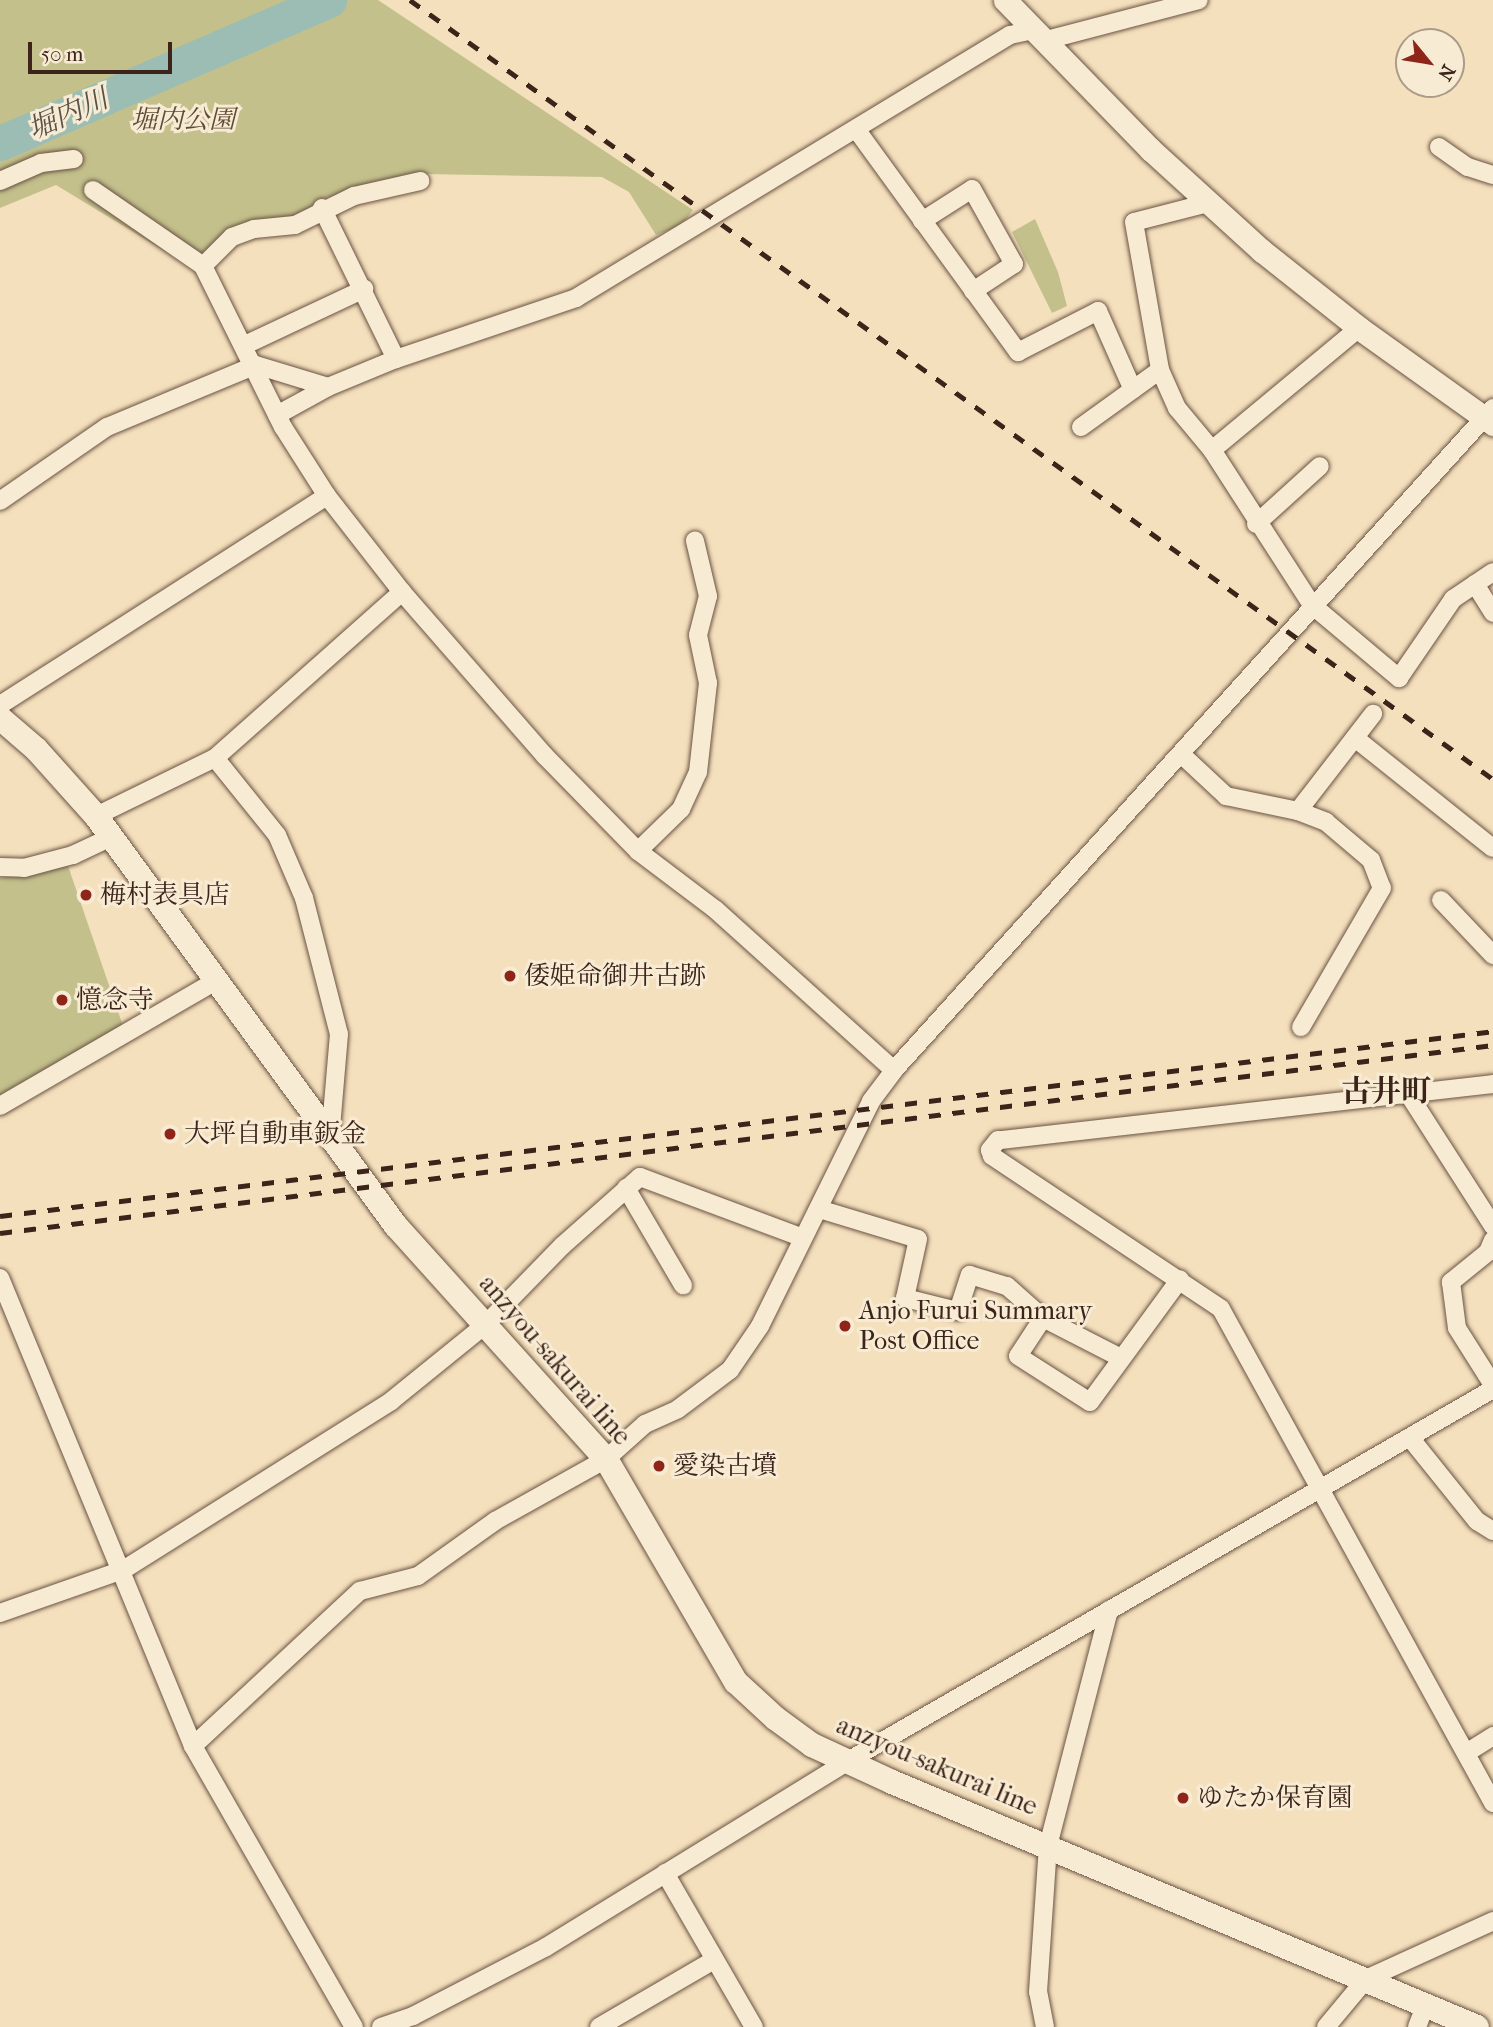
<!DOCTYPE html>
<html>
<head>
<meta charset="utf-8">
<style>
  body { margin:0 }
  #map { position:relative; width:1493px; height:2027px; overflow:hidden; background:#f5e0bd; font-family:"IM FELL French Canon","Noto Serif JP",serif }
  div>[style] { position:absolute }
  .green>* { inset:0; background:#c3c08c }
  .river>* { height:35px; margin:-17.5px; padding:0 17.5px; transform-origin:17.5px; border-radius:17.5px; background:#9cbdb3 }
  .roads { filter:drop-shadow(0 0 2px #6a5343) drop-shadow(0 0 2px #6a5343) }
  .minor>* { height:18px; margin:-9px; padding:0 9px; transform-origin:9px; border-radius:9px; background:#f8ebd4 }
  .tertiary>* { height:23px; margin:-11.5px; padding:0 11.5px; transform-origin:11.5px; border-radius:11.5px; background:#f8ebd4 }
  .secondary>* { height:24px; margin:-12px; padding:0 12px; transform-origin:12px; border-radius:12px; background:#f8ebd4 }
  .rail>* { height:5px; margin-top:-2.5px; transform-origin:0; background:repeating-linear-gradient(90deg,#3c241a 0 12px,transparent 0 24px) }
  .dots>* { width:19px; height:19px; translate:-50% -50%; box-sizing:border-box; border:4px solid #f8ebd4; border-radius:50% }
  span { translate:-50% -50%; white-space:nowrap; text-align:center; line-height:1.15; -webkit-text-stroke:6px #f8ebd4; paint-order:stroke }
  .park-label { font-size:26px; color:#5e4b36; font-style:italic }
  .poi-label { font-size:26px; color:#3c241a }
  .left { translate:0 -50%; text-align:left }
  .street-label { font-size:26px; color:#3c241a }
  .water-label { font-size:28px; color:#595248; font-style:italic }
  .quarter-label { font-size:30px; color:#3c241a; font-weight:700 }
  .north { position:absolute; left:1395px; top:28px; width:70px; height:70px; box-sizing:border-box; background:#f8ebd4; border:2px solid #ad9b8a; border-radius:50%; rotate:120deg; font-size:19px; font-weight:700; line-height:28px; text-align:center; color:#3c241a }
  .north::after { content:''; display:block; margin:auto; width:24px; height:32px; background:#8f2418; clip-path:polygon(50% 0,100% 100%,50% 72%,0 100%) }
  .scale { position:absolute; left:28px; top:42px; width:144px; height:32px; box-sizing:border-box; border:4px solid #3c241a; border-top:0; padding-left:9px; font-size:21px; line-height:24px; white-space:nowrap; color:#3c241a; -webkit-text-stroke:5px #f8ebd4; paint-order:stroke }
</style>
</head>
<body>
<div id="map">
  <div class="green">
    <div style="clip-path:polygon(0 0,378px 0,693px 210px,682px 225px,656px 235px,629px 192px,602px 177px,422px 174px,317px 200px,295px 223px,239px 228px,191px 267px,56px 185px,0 208px)"></div>
    <div style="clip-path:polygon(1035px 219px,1058px 272px,1067px 306px,1052px 313px,1012px 232px)"></div>
    <div style="clip-path:polygon(68px 866px,123px 1026px,0 1098px,0 878px)"></div>
  </div>
  <div class="river">
    <div style="left:0;top:143px;width:359px;rotate:-23.5deg"></div>
  </div>
  <div class="roads">
    <div class="minor">
      <div style="left:1043px;top:41px;width:161px;rotate:-14.7deg"></div>
      <div style="left:856px;top:129px;width:276px;rotate:54deg"></div>
      <div style="left:1018px;top:352px;width:90px;rotate:-27.1deg"></div>
      <div style="left:1098px;top:311px;width:86px;rotate:66.1deg"></div>
      <div style="left:1439px;top:147px;width:35px;rotate:35deg"></div>
      <div style="left:1468px;top:167px;width:26px;rotate:18deg"></div>
      <div style="left:0;top:181px;width:45px;rotate:-23.7deg"></div>
      <div style="left:41px;top:163px;width:33px;rotate:-7deg"></div>
      <div style="left:93px;top:190px;width:134px;rotate:34.6deg"></div>
      <div style="left:203px;top:266px;width:180px;rotate:63.6deg"></div>
      <div style="left:283px;top:427px;width:82px;rotate:57.5deg"></div>
      <div style="left:327px;top:496px;width:122px;rotate:52deg"></div>
      <div style="left:402px;top:592px;width:218px;rotate:48.9deg"></div>
      <div style="left:545px;top:756px;width:133px;rotate:45.6deg"></div>
      <div style="left:638px;top:851px;width:98px;rotate:37.1deg"></div>
      <div style="left:716px;top:910px;width:239px;rotate:42deg"></div>
      <div style="left:1208px;top:203px;width:76px;rotate:165.6deg"></div>
      <div style="left:1134px;top:222px;width:150px;rotate:80deg"></div>
      <div style="left:1160px;top:370px;width:42px;rotate:65.9deg"></div>
      <div style="left:1177px;top:408px;width:55px;rotate:50.2deg"></div>
      <div style="left:1212px;top:450px;width:184px;rotate:57.2deg"></div>
      <div style="left:1312px;top:605px;width:114px;rotate:40deg"></div>
      <div style="left:1399px;top:678px;width:96px;rotate:-55.6deg"></div>
      <div style="left:1453px;top:599px;width:48px;rotate:-34deg"></div>
      <div style="left:322px;top:208px;width:168px;rotate:63.9deg"></div>
      <div style="left:922px;top:221px;width:59px;rotate:-32.6deg"></div>
      <div style="left:972px;top:189px;width:86px;rotate:60.8deg"></div>
      <div style="left:1014px;top:264px;width:49px;rotate:146.6deg"></div>
      <div style="left:203px;top:266px;width:41px;rotate:-45deg"></div>
      <div style="left:232px;top:237px;width:23px;rotate:-20deg"></div>
      <div style="left:254px;top:229px;width:41px;rotate:-5.6deg"></div>
      <div style="left:295px;top:225px;width:66px;rotate:-26.2deg"></div>
      <div style="left:354px;top:196px;width:68px;rotate:-12.8deg"></div>
      <div style="left:245px;top:345px;width:132px;rotate:-25.2deg"></div>
      <div style="left:277px;top:415px;width:58px;rotate:-28.8deg"></div>
      <div style="left:1081px;top:427px;width:97px;rotate:-35.8deg"></div>
      <div style="left:1212px;top:450px;width:191px;rotate:-39.7deg"></div>
      <div style="left:0;top:501px;width:130px;rotate:-34.7deg"></div>
      <div style="left:107px;top:427px;width:161px;rotate:-22.6deg"></div>
      <div style="left:256px;top:365px;width:75px;rotate:17deg"></div>
      <div style="left:328px;top:387px;width:74px;rotate:-22.4deg"></div>
      <div style="left:396px;top:359px;width:190px;rotate:-18.7deg"></div>
      <div style="left:576px;top:298px;width:507px;rotate:-31.22deg"></div>
      <div style="left:1010px;top:35px;width:24px;rotate:-12deg"></div>
      <div style="left:1256px;top:524px;width:86px;rotate:-42.2deg"></div>
      <div style="left:1475px;top:584px;width:34px;rotate:58deg"></div>
      <div style="left:0;top:705px;width:388px;rotate:-32.6deg"></div>
      <div style="left:1355px;top:738px;width:176px;rotate:38.6deg"></div>
      <div style="left:1181px;top:754px;width:62px;rotate:43deg"></div>
      <div style="left:1226px;top:796px;width:74px;rotate:11.8deg"></div>
      <div style="left:1298px;top:811px;width:123px;rotate:-52.3deg"></div>
      <div style="left:215px;top:758px;width:99px;rotate:51.2deg"></div>
      <div style="left:277px;top:835px;width:69px;rotate:66.8deg"></div>
      <div style="left:304px;top:898px;width:140px;rotate:75.6deg"></div>
      <div style="left:339px;top:1034px;width:105px;rotate:94.9deg"></div>
      <div style="left:1298px;top:811px;width:30px;rotate:21deg"></div>
      <div style="left:1326px;top:822px;width:59px;rotate:40.2deg"></div>
      <div style="left:1371px;top:860px;width:30px;rotate:69deg"></div>
      <div style="left:1382px;top:888px;width:161px;rotate:120.2deg"></div>
      <div style="left:96px;top:816px;width:132px;rotate:-26deg"></div>
      <div style="left:215px;top:758px;width:250px;rotate:-41.6deg"></div>
      <div style="left:638px;top:851px;width:60px;rotate:-44.3deg"></div>
      <div style="left:681px;top:809px;width:41px;rotate:-65.3deg"></div>
      <div style="left:698px;top:772px;width:90px;rotate:-83.6deg"></div>
      <div style="left:708px;top:683px;width:49px;rotate:-101.8deg"></div>
      <div style="left:698px;top:635px;width:40px;rotate:-75.6deg"></div>
      <div style="left:708px;top:596px;width:57px;rotate:-103.3deg"></div>
      <div style="left:0;top:867px;width:24px;rotate:2deg"></div>
      <div style="left:24px;top:868px;width:51px;rotate:-14.9deg"></div>
      <div style="left:73px;top:855px;width:42px;rotate:-25.3deg"></div>
      <div style="left:1441px;top:900px;width:76px;rotate:46.6deg"></div>
      <div style="left:1493px;top:1084px;width:498px;rotate:173.5deg"></div>
      <div style="left:998px;top:1140px;width:13px;rotate:129deg"></div>
      <div style="left:990px;top:1150px;width:6px;rotate:72deg"></div>
      <div style="left:992px;top:1156px;width:275px;rotate:33.7deg"></div>
      <div style="left:1221px;top:1309px;width:564px;rotate:61.16deg"></div>
      <div style="left:1409px;top:1095px;width:156px;rotate:57.3deg"></div>
      <div style="left:0;top:1106px;width:251px;rotate:-30.1deg"></div>
      <div style="left:626px;top:1188px;width:113px;rotate:59.6deg"></div>
      <div style="left:819px;top:1209px;width:103px;rotate:16.9deg"></div>
      <div style="left:918px;top:1239px;width:60px;rotate:102.4deg"></div>
      <div style="left:905px;top:1298px;width:55px;rotate:13.8deg"></div>
      <div style="left:958px;top:1311px;width:38px;rotate:-72deg"></div>
      <div style="left:970px;top:1275px;width:39px;rotate:17deg"></div>
      <div style="left:1007px;top:1286px;width:48px;rotate:41.6deg"></div>
      <div style="left:1043px;top:1318px;width:85px;rotate:27.2deg"></div>
      <div style="left:1493px;top:1240px;width:13px;rotate:113deg"></div>
      <div style="left:1488px;top:1252px;width:48px;rotate:141deg"></div>
      <div style="left:1451px;top:1282px;width:46px;rotate:82.6deg"></div>
      <div style="left:1457px;top:1328px;width:67px;rotate:57.7deg"></div>
      <div style="left:0;top:1278px;width:506px;rotate:67.59deg"></div>
      <div style="left:193px;top:1746px;width:324px;rotate:60.2deg"></div>
      <div style="left:1043px;top:1318px;width:45px;rotate:123.3deg"></div>
      <div style="left:1018px;top:1356px;width:85px;rotate:32.6deg"></div>
      <div style="left:1090px;top:1402px;width:152px;rotate:-53.8deg"></div>
      <div style="left:1411px;top:1439px;width:105px;rotate:51.2deg"></div>
      <div style="left:1477px;top:1521px;width:19px;rotate:32deg"></div>
      <div style="left:0;top:1613px;width:130px;rotate:-19.3deg"></div>
      <div style="left:123px;top:1570px;width:317px;rotate:-32.2deg"></div>
      <div style="left:391px;top:1401px;width:121px;rotate:-39deg"></div>
      <div style="left:485px;top:1325px;width:110px;rotate:-45.7deg"></div>
      <div style="left:562px;top:1246px;width:104px;rotate:-41.5deg"></div>
      <div style="left:640px;top:1177px;width:174px;rotate:20.5deg"></div>
      <div style="left:193px;top:1746px;width:228px;rotate:-42.9deg"></div>
      <div style="left:360px;top:1591px;width:60px;rotate:-14.5deg"></div>
      <div style="left:418px;top:1576px;width:95px;rotate:-35.5deg"></div>
      <div style="left:495px;top:1521px;width:127px;rotate:-29.2deg"></div>
      <div style="left:606px;top:1459px;width:52px;rotate:-41.9deg"></div>
      <div style="left:645px;top:1424px;width:36px;rotate:-24deg"></div>
      <div style="left:678px;top:1409px;width:65px;rotate:-36.9deg"></div>
      <div style="left:730px;top:1370px;width:53px;rotate:-55.7deg"></div>
      <div style="left:760px;top:1326px;width:251px;rotate:-63.7deg"></div>
      <div style="left:871px;top:1101px;width:39px;rotate:-53deg"></div>
      <div style="left:894px;top:1070px;width:893px;rotate:-47.86deg"></div>
      <div style="left:1466px;top:1753px;width:32px;rotate:-32deg"></div>
      <div style="left:665px;top:1873px;width:178px;rotate:60deg"></div>
      <div style="left:381px;top:2027px;width:34px;rotate:-19deg"></div>
      <div style="left:413px;top:2016px;width:150px;rotate:-27.4deg"></div>
      <div style="left:546px;top:1947px;width:355px;rotate:-31.6deg"></div>
      <div style="left:848px;top:1761px;width:745px;rotate:-29.97deg"></div>
      <div style="left:599px;top:2027px;width:133px;rotate:-30.2deg"></div>
      <div style="left:1045px;top:2027px;width:36px;rotate:-101deg"></div>
      <div style="left:1038px;top:1992px;width:146px;rotate:-86.1deg"></div>
      <div style="left:1048px;top:1846px;width:244px;rotate:-75.5deg"></div>
      <div style="left:1326px;top:2027px;width:62px;rotate:-50.2deg"></div>
      <div style="left:1366px;top:1979px;width:140px;rotate:-24.5deg"></div>
      <div style="left:1417px;top:2027px;width:22px;rotate:-69deg"></div>
    </div>
    <div class="tertiary">
      <div style="left:1005px;top:0;width:209px;rotate:45.8deg"></div>
      <div style="left:1151px;top:150px;width:150px;rotate:42.3deg"></div>
      <div style="left:1262px;top:251px;width:124px;rotate:38.4deg"></div>
      <div style="left:1359px;top:328px;width:165px;rotate:35.6deg"></div>
    </div>
    <div class="secondary">
      <div style="left:0;top:718px;width:48px;rotate:40.7deg"></div>
      <div style="left:36px;top:749px;width:90px;rotate:48.2deg"></div>
      <div style="left:96px;top:816px;width:508px;rotate:53.81deg"></div>
      <div style="left:396px;top:1226px;width:314px;rotate:48deg"></div>
      <div style="left:606px;top:1459px;width:258px;rotate:59.8deg"></div>
      <div style="left:736px;top:1682px;width:53px;rotate:42.7deg"></div>
      <div style="left:775px;top:1718px;width:46px;rotate:36.1deg"></div>
      <div style="left:812px;top:1745px;width:88px;rotate:24.8deg"></div>
      <div style="left:892px;top:1782px;width:634px;rotate:22.72deg"></div>
    </div>
  </div>
  <div class="rail">
    <div style="left:410px;top:0;width:1334px;rotate:35.73deg"></div>
    <div style="left:0;top:1216px;width:1504px;rotate:-7.06deg"></div>
    <div style="left:0;top:1233px;width:1505px;rotate:-7.18deg"></div>
  </div>
  <div class="dots">
    <div style="left:86px;top:895px;background:#8f2418"></div>
    <div style="left:510px;top:976px;background:#8f2418"></div>
    <div style="left:62px;top:1000px;background:#8f2418"></div>
    <div style="left:170px;top:1134px;background:#8f2418"></div>
    <div style="left:845px;top:1326px;background:#8f2418"></div>
    <div style="left:659px;top:1466px;background:#8f2418"></div>
    <div style="left:1183px;top:1798px;background:#8f2418"></div>
  </div>
  <div class="park-label">
    <span style="left:183px;top:120px">堀内公園</span>
  </div>
  <div class="poi-label">
    <span class="left" style="left:100px;top:895px">梅村表具店</span>
    <span class="left" style="left:524px;top:976px">倭姫命御井古跡</span>
    <span class="left" style="left:76px;top:1000px">憶念寺</span>
    <span class="left" style="left:184px;top:1134px">大坪自動車鈑金</span>
    <span class="left" style="left:859px;top:1326px">Anjo Furui Summary<br>Post Office</span>
    <span class="left" style="left:673px;top:1466px">愛染古墳</span>
    <span class="left" style="left:1197px;top:1798px">ゆたか保育園</span>
  </div>
  <div class="street-label">
    <span style="left:555px;top:1360px;rotate:49deg">anzyou-sakurai line</span>
    <span style="left:937px;top:1766px;rotate:23deg">anzyou-sakurai line</span>
  </div>
  <div class="water-label">
    <span style="left:68px;top:114px;rotate:-24deg">堀内川</span>
  </div>
  <div class="quarter-label">
    <span style="left:1386px;top:1092px">古井町</span>
  </div>
  <div class="north">N</div>
  <div class="scale">50 m</div>
</div>
</body>
</html>
